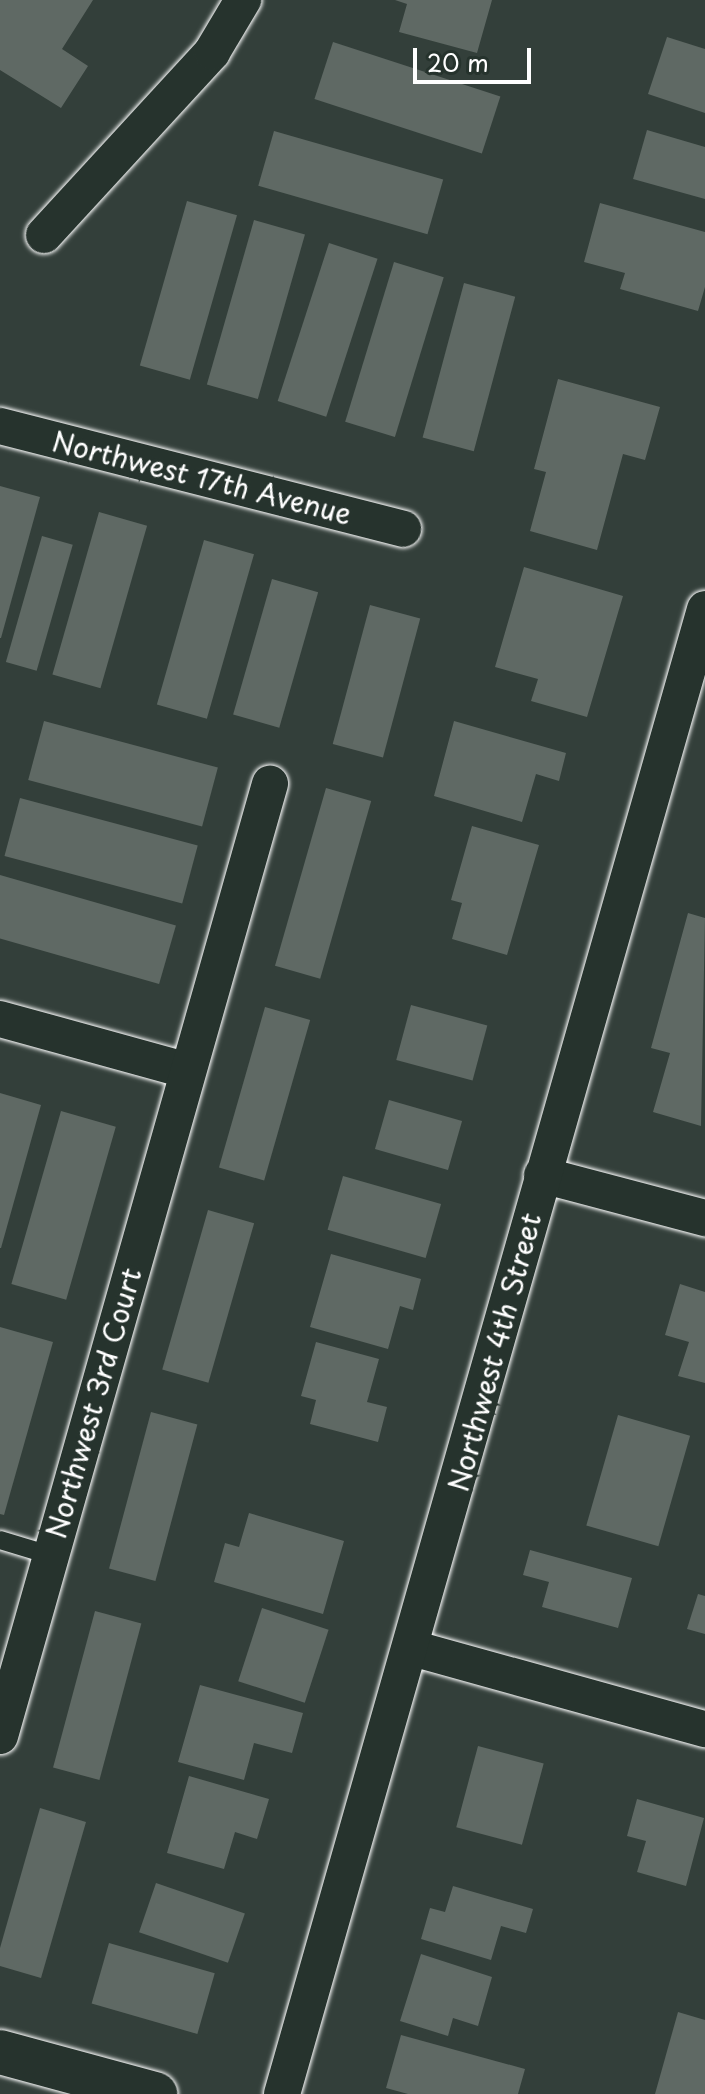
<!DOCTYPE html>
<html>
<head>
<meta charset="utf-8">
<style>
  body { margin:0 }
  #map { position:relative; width:705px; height:2094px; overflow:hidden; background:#333f3a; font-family:"Playpen Sans",sans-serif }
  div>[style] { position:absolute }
  .building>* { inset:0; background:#5f6964; transform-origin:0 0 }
  .roads { filter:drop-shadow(0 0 2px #fff) drop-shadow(0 0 2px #fff) }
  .service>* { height:18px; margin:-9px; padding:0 9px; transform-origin:9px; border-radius:9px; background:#26332d }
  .minor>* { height:36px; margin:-18px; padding:0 18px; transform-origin:18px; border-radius:18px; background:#26332d }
  .tertiary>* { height:44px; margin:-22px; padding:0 22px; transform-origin:22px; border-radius:22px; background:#26332d }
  span { translate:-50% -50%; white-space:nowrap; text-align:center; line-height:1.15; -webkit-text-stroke:8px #26332d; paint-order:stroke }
  .street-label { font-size:28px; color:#fff }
  .scale { position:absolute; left:413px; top:48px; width:118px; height:36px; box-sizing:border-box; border:4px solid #fff; border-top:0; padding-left:10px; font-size:24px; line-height:28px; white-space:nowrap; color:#fff; -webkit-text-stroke:6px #26332d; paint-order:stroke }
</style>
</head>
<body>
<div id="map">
  <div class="building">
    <div style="clip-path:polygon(0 0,93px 0,62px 49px,88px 66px,61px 108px,0 70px)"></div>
    <div style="clip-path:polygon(492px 0,477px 53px,399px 32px,407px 4px,395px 0)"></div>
    <div style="clip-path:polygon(667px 37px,705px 49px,705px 113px,648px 94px)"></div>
    <div style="left:333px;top:42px;width:176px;height:60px;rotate:18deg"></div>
    <div style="clip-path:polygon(647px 130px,705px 147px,705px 199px,633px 179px)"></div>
    <div style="left:274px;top:131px;width:176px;height:57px;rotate:16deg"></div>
    <div style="left:187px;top:201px;width:52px;height:171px;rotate:16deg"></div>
    <div style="clip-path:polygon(600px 203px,705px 232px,705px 287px,698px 311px,620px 289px,625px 273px,584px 262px)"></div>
    <div style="left:254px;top:220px;width:53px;height:171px;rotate:16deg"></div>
    <div style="left:329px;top:243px;width:51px;height:166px;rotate:18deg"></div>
    <div style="left:394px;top:262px;width:52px;height:167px;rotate:17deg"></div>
    <div style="left:464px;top:283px;width:53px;height:160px;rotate:15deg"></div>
    <div style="clip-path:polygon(558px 379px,660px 407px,645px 460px,623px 454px,597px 550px,530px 531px,546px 472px,534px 469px)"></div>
    <div style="clip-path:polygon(0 486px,40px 497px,1px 638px,0 638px)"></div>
    <div style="left:99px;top:512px;width:50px;height:169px;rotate:16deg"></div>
    <div style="left:42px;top:536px;width:32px;height:131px;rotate:16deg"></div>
    <div style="left:204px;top:540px;width:52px;height:171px;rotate:16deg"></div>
    <div style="clip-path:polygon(524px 567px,623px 596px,587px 717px,531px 701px,538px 679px,495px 667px)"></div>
    <div style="left:272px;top:579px;width:48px;height:141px;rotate:16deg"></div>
    <div style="left:370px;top:605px;width:52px;height:144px;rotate:15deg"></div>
    <div style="left:44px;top:721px;width:180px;height:61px;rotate:15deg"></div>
    <div style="clip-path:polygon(454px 721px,566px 753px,559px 781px,536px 774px,522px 822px,434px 796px)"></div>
    <div style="left:326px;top:788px;width:47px;height:185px;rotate:16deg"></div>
    <div style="left:20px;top:798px;width:184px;height:60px;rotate:15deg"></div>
    <div style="clip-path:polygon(472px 826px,539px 845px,507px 955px,452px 939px,462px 903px,451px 900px)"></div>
    <div style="left:0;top:875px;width:183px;height:61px;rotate:16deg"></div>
    <div style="clip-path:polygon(688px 913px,705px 918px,701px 1126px,653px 1112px,670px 1053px,651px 1048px)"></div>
    <div style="left:411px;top:1005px;width:79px;height:57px;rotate:15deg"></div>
    <div style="left:265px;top:1007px;width:47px;height:167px;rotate:16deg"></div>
    <div style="clip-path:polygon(0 1093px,41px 1105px,1px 1248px,0 1248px)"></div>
    <div style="left:389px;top:1100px;width:76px;height:51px;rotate:16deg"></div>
    <div style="left:61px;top:1111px;width:57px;height:180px;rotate:16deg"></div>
    <div style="left:343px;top:1176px;width:102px;height:56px;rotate:16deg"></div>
    <div style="left:208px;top:1210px;width:48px;height:166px;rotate:16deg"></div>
    <div style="clip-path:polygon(331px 1254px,421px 1279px,413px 1310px,400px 1306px,388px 1349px,310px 1327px)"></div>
    <div style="clip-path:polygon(680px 1284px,705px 1292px,705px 1383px,678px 1376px,689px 1342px,665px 1335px)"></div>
    <div style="clip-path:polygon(0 1327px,53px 1342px,4px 1515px,0 1514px)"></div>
    <div style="clip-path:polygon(316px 1342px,379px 1359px,367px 1402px,387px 1407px,378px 1442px,310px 1424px,316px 1400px,301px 1396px)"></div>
    <div style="left:151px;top:1412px;width:48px;height:162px;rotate:15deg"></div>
    <div style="left:618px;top:1415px;width:75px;height:115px;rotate:16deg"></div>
    <div style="clip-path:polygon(249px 1513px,344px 1541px,323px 1614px,214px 1582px,225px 1543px,239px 1547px)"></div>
    <div style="clip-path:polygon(530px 1550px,632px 1578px,618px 1628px,542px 1607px,549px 1582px,523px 1575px)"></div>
    <div style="clip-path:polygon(698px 1594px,705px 1596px,705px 1634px,687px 1629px)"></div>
    <div style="left:262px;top:1608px;width:70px;height:77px;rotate:18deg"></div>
    <div style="left:95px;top:1611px;width:48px;height:162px;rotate:15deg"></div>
    <div style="clip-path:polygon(200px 1685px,303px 1713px,292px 1753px,254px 1743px,244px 1780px,178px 1762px)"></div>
    <div style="left:478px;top:1746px;width:68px;height:84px;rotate:15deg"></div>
    <div style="clip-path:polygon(189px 1776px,269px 1799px,257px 1839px,235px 1832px,224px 1869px,167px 1853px)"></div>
    <div style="clip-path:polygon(637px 1799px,704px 1818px,686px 1886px,637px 1872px,646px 1841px,627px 1836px)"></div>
    <div style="clip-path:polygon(40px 1808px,86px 1822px,41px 1978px,0 1966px,0 1948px)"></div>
    <div style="left:156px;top:1883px;width:94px;height:52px;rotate:19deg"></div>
    <div style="clip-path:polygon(453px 1886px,533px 1909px,526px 1933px,501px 1926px,491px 1960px,421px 1939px,430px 1908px,445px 1912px)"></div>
    <div style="left:109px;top:1943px;width:110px;height:63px;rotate:16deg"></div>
    <div style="clip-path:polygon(421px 1954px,492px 1977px,478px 2026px,453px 2018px,448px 2036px,400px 2021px)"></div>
    <div style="clip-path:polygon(678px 2012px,705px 2020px,705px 2094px,655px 2094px)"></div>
    <div style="clip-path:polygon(401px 2035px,525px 2069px,518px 2094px,408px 2094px,386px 2088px)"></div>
  </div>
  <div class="roads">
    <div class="service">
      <div style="left:0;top:1540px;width:52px;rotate:16.7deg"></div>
    </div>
    <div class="minor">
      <div style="left:44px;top:235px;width:248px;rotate:-47.4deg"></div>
      <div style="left:212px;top:52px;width:61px;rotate:-59.2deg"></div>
      <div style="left:0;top:426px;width:416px;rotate:14.3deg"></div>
      <div style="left:0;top:1019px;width:192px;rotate:15.4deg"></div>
      <div style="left:542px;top:1175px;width:169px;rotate:14.8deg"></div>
      <div style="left:412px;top:1648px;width:304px;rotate:15.5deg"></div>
      <div style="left:0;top:1736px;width:990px;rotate:-74.17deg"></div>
      <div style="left:282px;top:2094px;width:1544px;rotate:-74.1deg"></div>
    </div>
    <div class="tertiary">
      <div style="left:0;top:2052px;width:161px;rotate:15.2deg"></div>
    </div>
  </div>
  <div class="street-label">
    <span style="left:202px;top:477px;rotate:14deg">Northwest 17th Avenue</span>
    <span style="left:494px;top:1352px;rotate:-75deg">Northwest 4th Street</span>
    <span style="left:93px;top:1403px;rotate:-74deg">Northwest 3rd Court</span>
  </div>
  <div class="scale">20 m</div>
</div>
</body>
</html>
